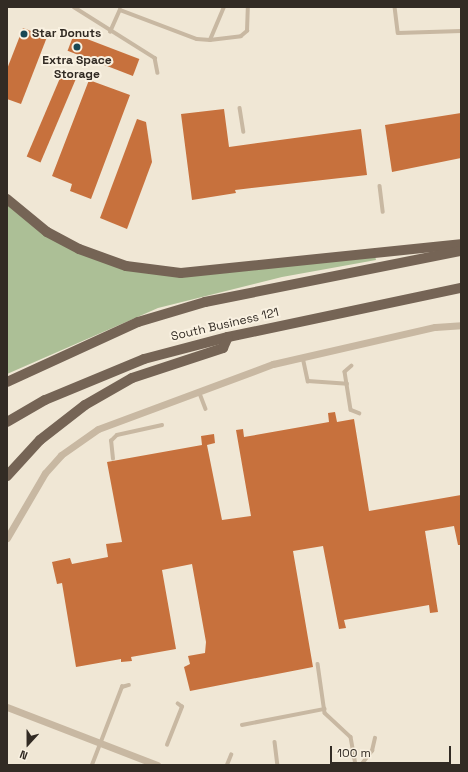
<!DOCTYPE html>
<html>
<head>
<meta charset="utf-8">
<style>
  body { margin:0 }
  #map { position:relative; width:468px; height:772px; overflow:hidden; background:#f0e7d5; font-family:"Space Grotesk",sans-serif }
  div>[style] { position:absolute }
  .green>* { inset:0; background:#acbf96 }
  .building>* { inset:0; background:#c7713d; transform-origin:0 0 }
  .lane>* { height:3.5px; margin:-1.75px; padding:0 1.75px; transform-origin:1.75px; border-radius:1.75px; background:#c8b8a2 }
  .street>* { height:7px; margin:-3.5px; padding:0 3.5px; transform-origin:3.5px; border-radius:3.5px; background:#c8b8a2 }
  .primary>* { height:10px; margin:-5px; padding:0 5px; transform-origin:5px; border-radius:5px; background:#756455 }
  .dots>* { width:11px; height:11px; translate:-50% -50%; box-sizing:border-box; border:2px solid #f9f1e1; border-radius:50% }
  span { translate:-50% -50%; white-space:nowrap; text-align:center; line-height:1.15; -webkit-text-stroke:4px #f9f1e1; paint-order:stroke }
  .poi-label { font-size:12px; color:#322b24; font-weight:700 }
  .left { translate:0 -50%; text-align:left }
  .street-label { font-size:12px; color:#322b24 }
  .frame { position:absolute; inset:0; border:8px solid #322b24; pointer-events:none }
  .north { position:absolute; left:8px; top:724px; width:40px; height:40px; -webkit-text-stroke:3px #f9f1e1; paint-order:stroke; rotate:201deg; font-size:11px; font-weight:700; line-height:16px; text-align:center; color:#322b24 }
  .north::after { content:''; display:block; margin:auto; width:14px; height:18px; background:#322b24; clip-path:polygon(50% 0,100% 100%,50% 72%,0 100%) }
  .scale { position:absolute; left:330px; top:746px; width:121px; height:18px; box-sizing:border-box; border:2px solid #322b24; border-top:0; padding-left:5px; font-size:12px; line-height:14px; white-space:nowrap; color:#322b24; -webkit-text-stroke:3px #f9f1e1; paint-order:stroke }
</style>
</head>
<body>
<div id="map">
  <div class="green">
    <div style="clip-path:polygon(7px 204px,34px 227px,150px 273px,375px 256px,376px 260px,282px 277px,158px 308px,7px 374px)"></div>
  </div>
  <div class="building">
    <div style="clip-path:polygon(23px 28px,47px 37px,21px 104px,7px 99px,7px 69px)"></div>
    <div style="left:74px;top:34px;width:70px;height:18px;rotate:21deg"></div>
    <div style="left:63px;top:71px;width:15px;height:93px;rotate:23deg"></div>
    <div style="clip-path:polygon(89px 80px,130px 95px,91px 199px,70px 191px,72px 184px,52px 176px)"></div>
    <div style="clip-path:polygon(224px 109px,229px 147px,361px 129px,367px 175px,235px 190px,236px 193px,192px 200px,181px 114px)"></div>
    <div style="clip-path:polygon(461px 113px,461px 158px,392px 172px,385px 125px)"></div>
    <div style="clip-path:polygon(137px 119px,146px 122px,152px 162px,127px 229px,100px 218px)"></div>
    <div style="clip-path:polygon(335px 412px,337px 422px,354px 419px,369px 511px,461px 495px,461px 545px,458px 545px,454px 526px,425px 531px,438px 612px,430px 613px,429px 605px,344px 620px,346px 628px,339px 629px,323px 546px,293px 551px,313px 667px,190px 691px,184px 667px,190px 664px,188px 656px,205px 653px,206px 642px,192px 564px,162px 570px,176px 649px,131px 657px,132px 661px,121px 662px,121px 659px,76px 667px,62px 583px,57px 584px,52px 562px,70px 558px,72px 564px,108px 557px,106px 544px,122px 542px,107px 462px,202px 445px,201px 436px,214px 434px,215px 443px,207px 445px,222px 520px,251px 516px,236px 430px,243px 429px,244px 437px,329px 422px,328px 413px)"></div>
  </div>
  <div class="lane">
    <div style="left:74px;top:7px;width:96px;rotate:32.2deg"></div>
    <div style="left:155px;top:58px;width:15px;rotate:79deg"></div>
    <div style="left:395px;top:7px;width:26px;rotate:83deg"></div>
    <div style="left:398px;top:33px;width:63px;rotate:-1.8deg"></div>
    <div style="left:110px;top:32px;width:24px;rotate:-66deg"></div>
    <div style="left:120px;top:10px;width:82px;rotate:20.6deg"></div>
    <div style="left:197px;top:39px;width:13px;rotate:4deg"></div>
    <div style="left:210px;top:40px;width:36px;rotate:-67deg"></div>
    <div style="left:210px;top:40px;width:31px;rotate:-7deg"></div>
    <div style="left:241px;top:36px;width:8px;rotate:-40deg"></div>
    <div style="left:247px;top:31px;width:24px;rotate:-88deg"></div>
    <div style="left:240px;top:108px;width:24px;rotate:81deg"></div>
    <div style="left:380px;top:186px;width:26px;rotate:83deg"></div>
    <div style="left:303px;top:357px;width:25px;rotate:78deg"></div>
    <div style="left:308px;top:381px;width:39px;rotate:4deg"></div>
    <div style="left:352px;top:366px;width:9px;rotate:139deg"></div>
    <div style="left:345px;top:372px;width:38px;rotate:81deg"></div>
    <div style="left:351px;top:410px;width:9px;rotate:21deg"></div>
    <div style="left:199px;top:391px;width:19px;rotate:69deg"></div>
    <div style="left:113px;top:459px;width:18px;rotate:-96deg"></div>
    <div style="left:111px;top:441px;width:8px;rotate:-45deg"></div>
    <div style="left:117px;top:435px;width:46px;rotate:-12.5deg"></div>
    <div style="left:318px;top:664px;width:49px;rotate:81.9deg"></div>
    <div style="left:325px;top:713px;width:35px;rotate:43deg"></div>
    <div style="left:351px;top:737px;width:28px;rotate:80deg"></div>
    <div style="left:242px;top:725px;width:84px;rotate:-11deg"></div>
    <div style="left:275px;top:742px;width:23px;rotate:83deg"></div>
    <div style="left:167px;top:745px;width:41px;rotate:-68.5deg"></div>
    <div style="left:182px;top:707px;width:5px;rotate:-143deg"></div>
    <div style="left:92px;top:765px;width:84px;rotate:-69deg"></div>
    <div style="left:122px;top:687px;width:7px;rotate:-16deg"></div>
    <div style="left:227px;top:765px;width:11px;rotate:-68deg"></div>
    <div style="left:361px;top:765px;width:18px;rotate:-52deg"></div>
    <div style="left:372px;top:751px;width:13px;rotate:-77deg"></div>
  </div>
  <div class="street">
    <div style="left:7px;top:538px;width:75px;rotate:-59.7deg"></div>
    <div style="left:45px;top:473px;width:24px;rotate:-48deg"></div>
    <div style="left:61px;top:455px;width:45px;rotate:-35.1deg"></div>
    <div style="left:98px;top:429px;width:187px;rotate:-20.4deg"></div>
    <div style="left:273px;top:364px;width:166px;rotate:-12.9deg"></div>
    <div style="left:435px;top:327px;width:26px;rotate:-4deg"></div>
    <div style="left:7px;top:707px;width:161px;rotate:21.1deg"></div>
  </div>
  <div class="primary">
    <div style="left:7px;top:199px;width:52px;rotate:39.5deg"></div>
    <div style="left:47px;top:232px;width:36px;rotate:28deg"></div>
    <div style="left:79px;top:249px;width:50px;rotate:19.9deg"></div>
    <div style="left:126px;top:266px;width:55px;rotate:7.3deg"></div>
    <div style="left:181px;top:273px;width:281px;rotate:-5.9deg"></div>
    <div style="left:7px;top:382px;width:144px;rotate:-24.6deg"></div>
    <div style="left:138px;top:322px;width:70px;rotate:-16.6deg"></div>
    <div style="left:205px;top:302px;width:261px;rotate:-11.3deg"></div>
    <div style="left:7px;top:422px;width:44px;rotate:-30.1deg"></div>
    <div style="left:45px;top:400px;width:107px;rotate:-22.5deg"></div>
    <div style="left:144px;top:359px;width:87px;rotate:-14.7deg"></div>
    <div style="left:228px;top:337px;width:238px;rotate:-11.9deg"></div>
    <div style="left:7px;top:476px;width:49px;rotate:-47.5deg"></div>
    <div style="left:40px;top:440px;width:57px;rotate:-37.9deg"></div>
    <div style="left:85px;top:405px;width:54px;rotate:-29.9deg"></div>
    <div style="left:132px;top:378px;width:96px;rotate:-18.2deg"></div>
    <div style="left:223px;top:348px;width:12px;rotate:-66deg"></div>
  </div>
  <div class="dots">
    <div style="left:24px;top:34px;background:#1a4854"></div>
    <div style="left:77px;top:47px;background:#1a4854"></div>
  </div>
  <div class="poi-label">
    <span class="left" style="left:32px;top:34px">Star Donuts</span>
    <span style="left:77px;top:68px">Extra Space<br>Storage</span>
  </div>
  <div class="street-label">
    <span style="left:225px;top:325px;rotate:-13deg">South Business 121</span>
  </div>
  <div class="frame"></div>
  <div class="north">N</div>
  <div class="scale">100 m</div>
</div>
</body>
</html>
